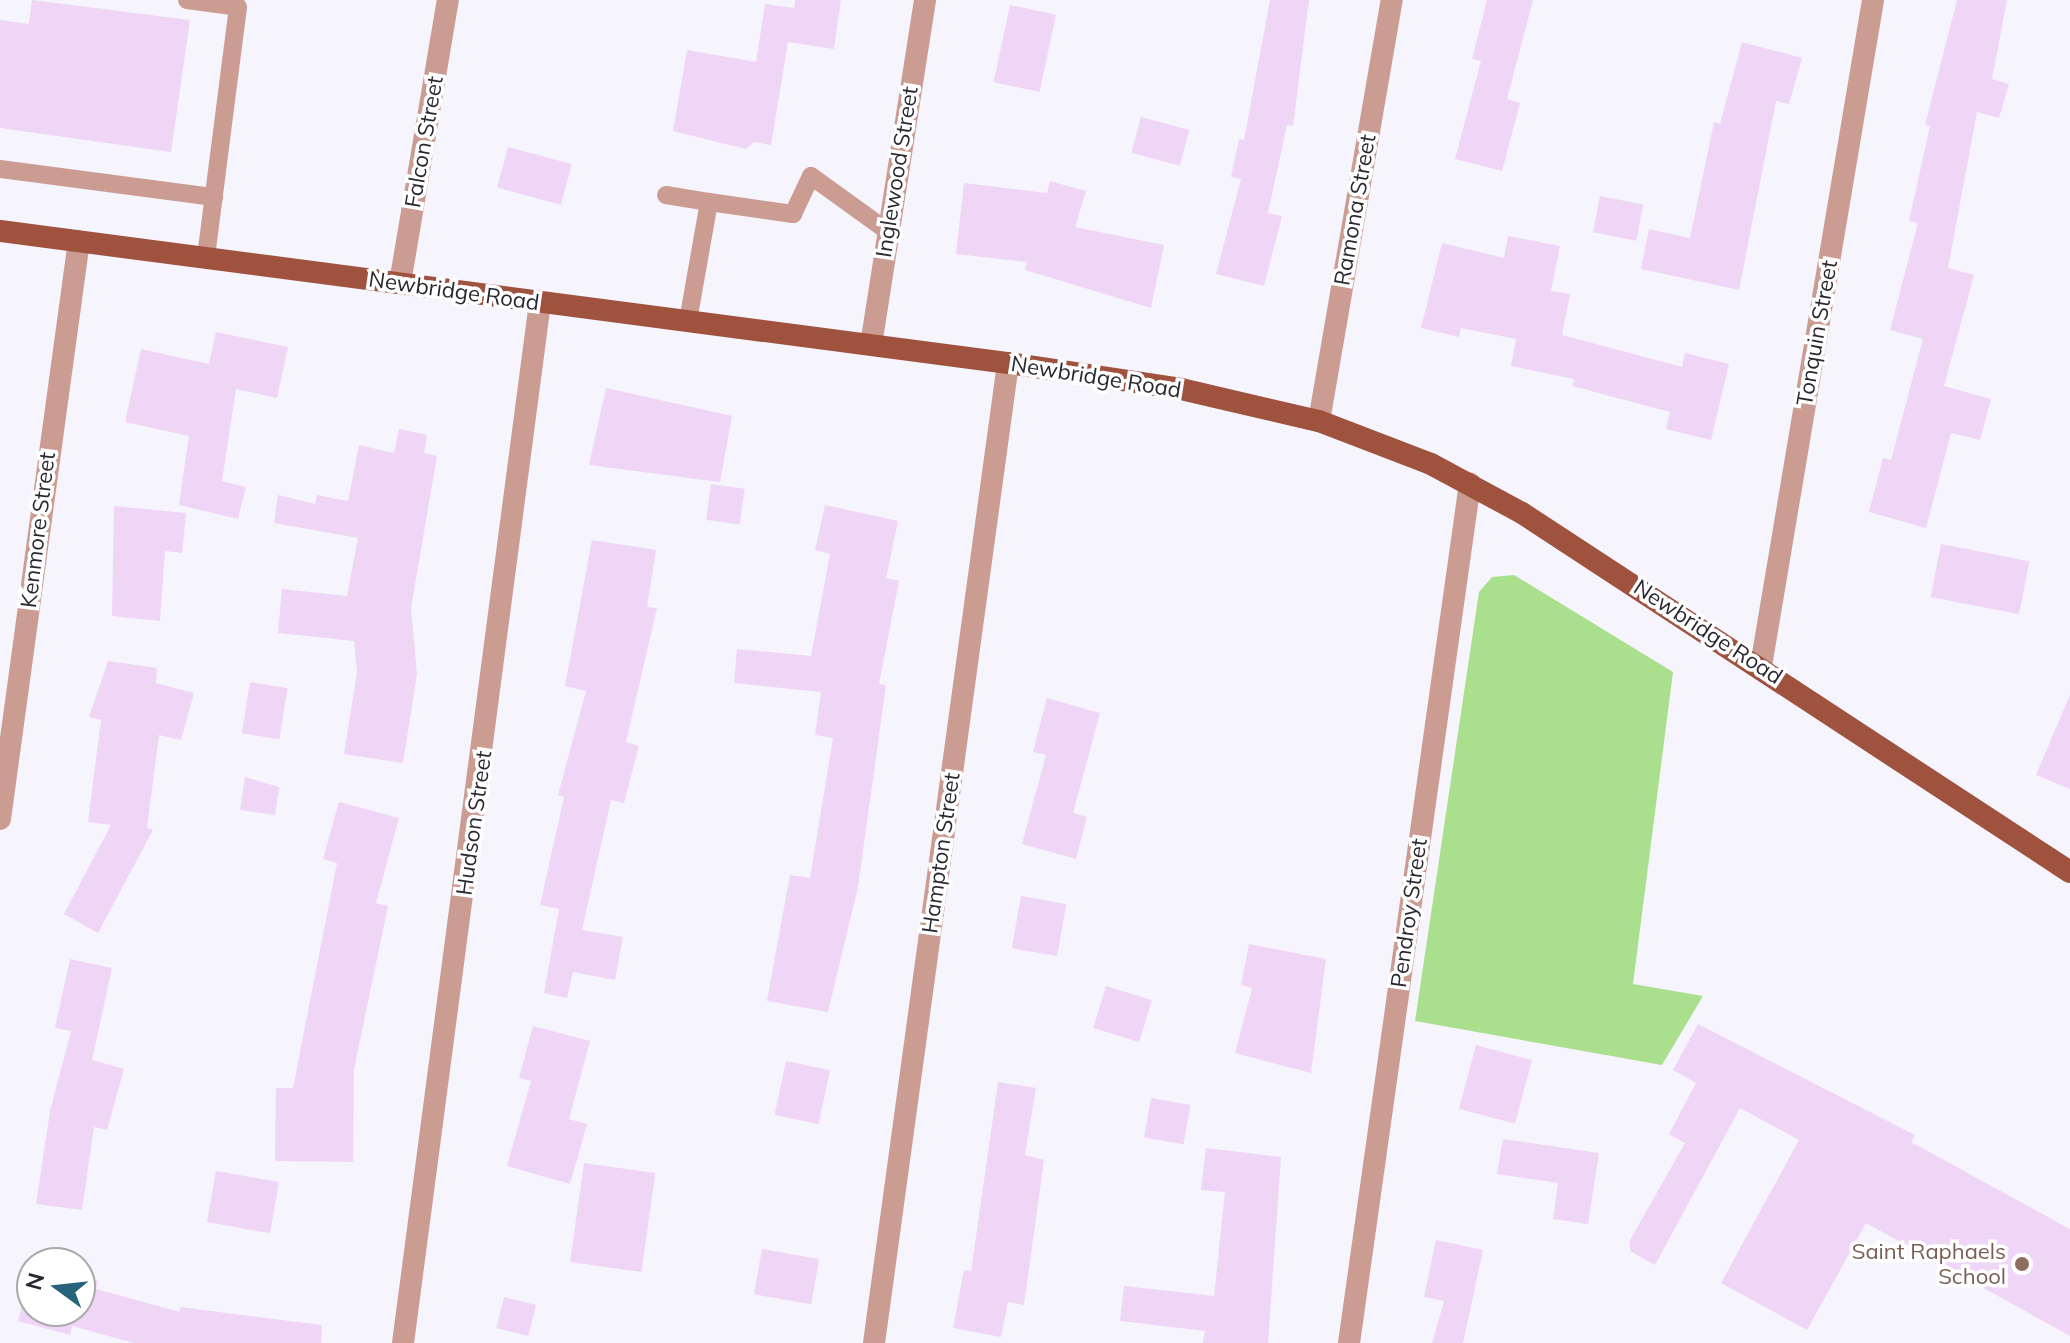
<!DOCTYPE html>
<html>
<head>
<meta charset="utf-8">
<style>
  body { margin:0 }
  #map { position:relative; width:2070px; height:1343px; overflow:hidden; background:#f6f4fd; font-family:Mulish,sans-serif }
  div>[style] { position:absolute }
  .green>* { inset:0; background:#aae08d }
  .building>* { inset:0; background:#f0d6f6; transform-origin:0 0 }
  .service>* { height:18px; margin:-9px; padding:0 9px; transform-origin:9px; border-radius:9px; background:#cb9d92 }
  .minor>* { height:22px; margin:-11px; padding:0 11px; transform-origin:11px; border-radius:11px; background:#cb9d92 }
  .primary>* { height:22px; margin:-11px; padding:0 11px; transform-origin:11px; border-radius:11px; background:#9f523e }
  .dots>* { width:22px; height:22px; translate:-50% -50%; box-sizing:border-box; border:4px solid #fff; border-radius:50% }
  span { translate:-50% -50%; white-space:nowrap; text-align:center; line-height:1.15; -webkit-text-stroke:7px #fff; paint-order:stroke }
  .street-label { font-size:22px; color:#292730 }
  .education-label { font-size:22px; color:#785e54 }
  .right { translate:-100% -50%; text-align:right }
  .north { position:absolute; left:16px; top:1247px; width:80px; height:80px; box-sizing:border-box; background:#fff; border:2px solid #a9a9ac; border-radius:50%; rotate:285deg; font-size:22px; font-weight:700; line-height:32px; text-align:center; color:#292730 }
  .north::after { content:''; display:block; margin:auto; width:28px; height:36px; background:#25647a; clip-path:polygon(50% 0,100% 100%,50% 72%,0 100%) }
</style>
</head>
<body>
<div id="map">
  <div class="green">
    <div style="clip-path:polygon(1514px 575px,1673px 672px,1633px 984px,1703px 996px,1662px 1065px,1415px 1021px,1479px 592px,1492px 577px)"></div>
  </div>
  <div class="building">
    <div style="clip-path:polygon(32px 0,190px 20px,171px 152px,0 128px,0 20px,29px 24px)"></div>
    <div style="clip-path:polygon(795px 0,841px 0,834px 49px,788px 42px,771px 145px,754px 142px,746px 149px,673px 131px,687px 50px,756px 62px,765px 4px,794px 8px)"></div>
    <div style="clip-path:polygon(1270px 0,1309px 0,1293px 126px,1287px 125px,1268px 213px,1282px 216px,1264px 286px,1216px 274px,1241px 179px,1231px 177px,1239px 139px,1244px 140px)"></div>
    <div style="clip-path:polygon(1487px 0,1533px 0,1507px 99px,1520px 103px,1502px 171px,1455px 159px,1481px 61px,1472px 59px)"></div>
    <div style="clip-path:polygon(1957px 0,2007px 0,1992px 79px,2009px 84px,1999px 118px,1977px 112px,1948px 268px,1974px 275px,1944px 386px,1991px 399px,1980px 440px,1951px 433px,1926px 528px,1869px 512px,1883px 458px,1891px 460px,1923px 339px,1890px 330px,1918px 223px,1909px 221px,1930px 126px,1925px 125px)"></div>
    <div style="left:1010px;top:5px;width:47px;height:79px;rotate:12deg"></div>
    <div style="clip-path:polygon(1742px 42px,1802px 58px,1789px 104px,1776px 101px,1739px 290px,1641px 269px,1649px 229px,1690px 238px,1714px 122px,1720px 124px)"></div>
    <div style="left:1141px;top:117px;width:50px;height:37px;rotate:15deg"></div>
    <div style="left:508px;top:147px;width:66px;height:42px;rotate:15deg"></div>
    <div style="clip-path:polygon(1050px 181px,1086px 191px,1075px 227px,1164px 245px,1151px 308px,1025px 270px,1027px 262px,956px 254px,964px 183px,1047px 193px)"></div>
    <div style="left:1600px;top:196px;width:44px;height:37px;rotate:11deg"></div>
    <div style="clip-path:polygon(1508px 236px,1560px 246px,1551px 291px,1570px 294px,1562px 335px,1682px 367px,1685px 353px,1729px 364px,1711px 440px,1666px 429px,1670px 412px,1572px 386px,1574px 379px,1511px 366px,1516px 339px,1461px 328px,1459px 337px,1421px 328px,1442px 243px,1504px 258px)"></div>
    <div style="clip-path:polygon(216px 332px,288px 347px,277px 398px,236px 389px,222px 481px,246px 487px,238px 519px,179px 505px,189px 436px,125px 422px,141px 349px,209px 364px)"></div>
    <div style="clip-path:polygon(606px 388px,732px 416px,720px 482px,589px 465px)"></div>
    <div style="clip-path:polygon(399px 429px,427px 435px,424px 453px,437px 456px,411px 608px,417px 674px,403px 763px,344px 754px,357px 672px,354px 641px,278px 633px,282px 589px,347px 596px,358px 538px,274px 523px,278px 495px,315px 504px,317px 495px,348px 501px,359px 445px,394px 453px)"></div>
    <div style="left:711px;top:484px;width:34px;height:36px;rotate:8deg"></div>
    <div style="clip-path:polygon(825px 505px,898px 521px,886px 578px,899px 581px,879px 684px,886px 685px,858px 887px,828px 1012px,767px 1001px,790px 875px,810px 878px,833px 738px,815px 735px,821px 692px,734px 683px,737px 649px,811px 656px,830px 554px,815px 550px)"></div>
    <div style="clip-path:polygon(114px 506px,186px 513px,182px 553px,165px 551px,160px 621px,112px 616px)"></div>
    <div style="clip-path:polygon(592px 540px,656px 550px,647px 607px,657px 608px,626px 742px,639px 746px,624px 803px,611px 800px,582px 930px,623px 937px,615px 980px,573px 972px,567px 998px,544px 993px,559px 909px,540px 905px,564px 797px,558px 795px,586px 691px,565px 686px)"></div>
    <div style="left:1941px;top:544px;width:90px;height:54px;rotate:11deg"></div>
    <div style="clip-path:polygon(108px 661px,157px 668px,156px 683px,194px 693px,181px 740px,159px 735px,147px 828px,153px 830px,98px 933px,64px 914px,111px 825px,88px 822px,101px 720px,89px 717px)"></div>
    <div style="left:250px;top:682px;width:38px;height:52px;rotate:9deg"></div>
    <div style="clip-path:polygon(2070px 695px,2070px 789px,2036px 775px)"></div>
    <div style="clip-path:polygon(1047px 698px,1100px 713px,1073px 813px,1087px 817px,1076px 859px,1022px 844px,1046px 755px,1033px 752px)"></div>
    <div style="clip-path:polygon(245px 777px,279px 787px,275px 815px,240px 810px)"></div>
    <div style="clip-path:polygon(339px 802px,399px 818px,376px 903px,388px 906px,354px 1069px,353px 1162px,275px 1161px,276px 1088px,293px 1088px,337px 863px,323px 859px)"></div>
    <div style="left:1021px;top:896px;width:46px;height:53px;rotate:10deg"></div>
    <div style="clip-path:polygon(1249px 944px,1326px 959px,1311px 1073px,1235px 1053px,1252px 988px,1241px 985px)"></div>
    <div style="clip-path:polygon(70px 959px,112px 968px,92px 1060px,124px 1069px,107px 1130px,94px 1127px,82px 1210px,36px 1204px,50px 1111px,71px 1031px,55px 1028px)"></div>
    <div style="left:1106px;top:986px;width:48px;height:44px;rotate:17deg"></div>
    <div style="clip-path:polygon(1698px 1024px,1915px 1135px,1911px 1142px,2070px 1229px,2070px 1336px,1866px 1223px,1807px 1330px,1721px 1283px,1799px 1140px,1740px 1108px,1655px 1265px,1630px 1251px,1630px 1240px,1685px 1143px,1669px 1134px,1696px 1083px,1673px 1070px)"></div>
    <div style="clip-path:polygon(533px 1026px,590px 1041px,569px 1119px,587px 1124px,570px 1184px,507px 1166px,531px 1081px,519px 1078px)"></div>
    <div style="left:1476px;top:1045px;width:58px;height:66px;rotate:15deg"></div>
    <div style="left:786px;top:1061px;width:45px;height:55px;rotate:12deg"></div>
    <div style="clip-path:polygon(998px 1082px,1036px 1088px,1025px 1155px,1044px 1160px,1024px 1305px,1008px 1302px,1001px 1337px,953px 1328px,964px 1270px,971px 1271px)"></div>
    <div style="left:1151px;top:1098px;width:40px;height:40px;rotate:10deg"></div>
    <div style="clip-path:polygon(1503px 1139px,1599px 1153px,1588px 1224px,1553px 1219px,1558px 1183px,1497px 1174px)"></div>
    <div style="clip-path:polygon(1206px 1148px,1281px 1157px,1268px 1343px,1203px 1343px,1205px 1331px,1120px 1321px,1124px 1286px,1214px 1296px,1225px 1192px,1201px 1190px)"></div>
    <div style="left:584px;top:1163px;width:72px;height:100px;rotate:8deg"></div>
    <div style="left:216px;top:1171px;width:64px;height:52px;rotate:10deg"></div>
    <div style="clip-path:polygon(1436px 1240px,1483px 1250px,1463px 1343px,1432px 1343px,1444px 1301px,1424px 1297px)"></div>
    <div style="left:762px;top:1249px;width:58px;height:46px;rotate:10deg"></div>
    <div style="clip-path:polygon(32px 1268px,32px 1311px,80px 1311px,80px 1276px,98px 1281px,96px 1289px,180px 1312px,180px 1307px,322px 1325px,321px 1343px,134px 1343px,72px 1326px,70px 1335px,18px 1321px)"></div>
    <div style="left:504px;top:1297px;width:33px;height:32px;rotate:14deg"></div>
  </div>
  <div class="service">
    <div style="left:187px;top:0;width:51px;rotate:7.8deg"></div>
    <div style="left:238px;top:7px;width:253px;rotate:97.3deg"></div>
    <div style="left:0;top:169px;width:216px;rotate:7.5deg"></div>
    <div style="left:666px;top:195px;width:44px;rotate:9.2deg"></div>
    <div style="left:688px;top:321px;width:121px;rotate:-80deg"></div>
    <div style="left:709px;top:202px;width:85px;rotate:8.1deg"></div>
    <div style="left:793px;top:214px;width:42px;rotate:-64.7deg"></div>
    <div style="left:811px;top:176px;width:92px;rotate:35.8deg"></div>
  </div>
  <div class="minor">
    <div style="left:400px;top:283px;width:287px;rotate:-80.4deg"></div>
    <div style="left:871px;top:345px;width:349px;rotate:-81.1deg"></div>
    <div style="left:1319px;top:421px;width:427px;rotate:-80.2deg"></div>
    <div style="left:1761px;top:666px;width:675px;rotate:-80.45deg"></div>
    <div style="left:0;top:819px;width:583px;rotate:-82.22deg"></div>
    <div style="left:403px;top:1343px;width:1050px;rotate:-82.5deg"></div>
    <div style="left:874px;top:1343px;width:989px;rotate:-82.21deg"></div>
    <div style="left:1349px;top:1343px;width:868px;rotate:-81.99deg"></div>
  </div>
  <div class="primary">
    <div style="left:0;top:231px;width:1017px;rotate:7.46deg"></div>
    <div style="left:1008px;top:363px;width:175px;rotate:8.5deg"></div>
    <div style="left:1181px;top:389px;width:142px;rotate:13.1deg"></div>
    <div style="left:1319px;top:421px;width:120px;rotate:21deg"></div>
    <div style="left:1431px;top:464px;width:103px;rotate:28.3deg"></div>
    <div style="left:1522px;top:513px;width:655px;rotate:33.23deg"></div>
  </div>
  <div class="dots">
    <div style="left:2022px;top:1264px;background:#8d6e63"></div>
  </div>
  <div class="street-label">
    <span style="left:424px;top:142px;rotate:-80deg">Falcon Street</span>
    <span style="left:897px;top:172px;rotate:-81deg">Inglewood Street</span>
    <span style="left:1355px;top:210px;rotate:-80deg">Ramona Street</span>
    <span style="left:454px;top:291px;rotate:8deg">Newbridge Road</span>
    <span style="left:1817px;top:333px;rotate:-80deg">Tonquin Street</span>
    <span style="left:1096px;top:377px;rotate:9deg">Newbridge Road</span>
    <span style="left:38px;top:530px;rotate:-83deg">Kenmore Street</span>
    <span style="left:1708px;top:632px;rotate:33deg">Newbridge Road</span>
    <span style="left:474px;top:823px;rotate:-82deg">Hudson Street</span>
    <span style="left:941px;top:853px;rotate:-82deg">Hampton Street</span>
    <span style="left:1409px;top:913px;rotate:-82deg">Pendroy Street</span>
  </div>
  <div class="education-label">
    <span class="right" style="left:2006px;top:1264px">Saint Raphaels<br>School</span>
  </div>
  <div class="north">N</div>
</div>
</body>
</html>
